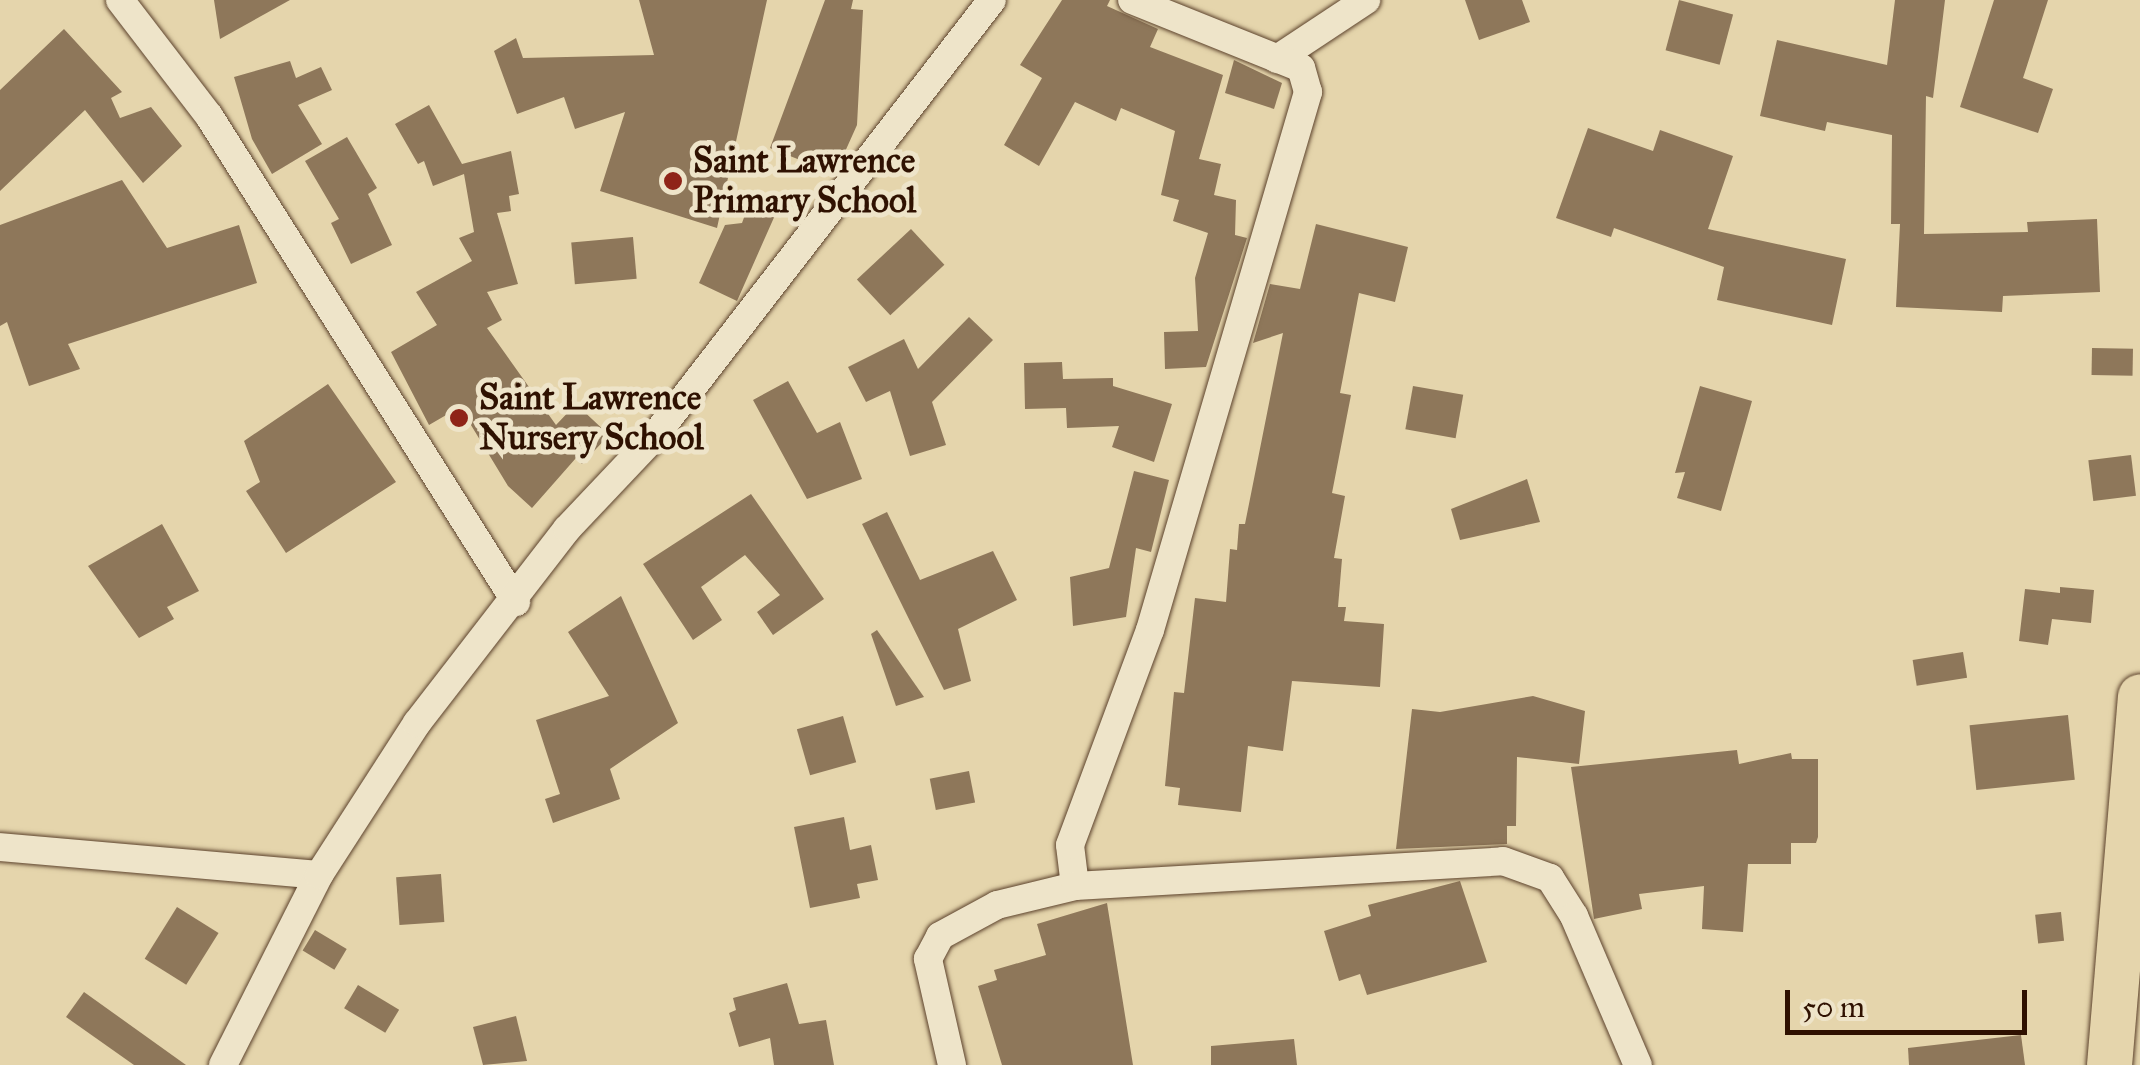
<!DOCTYPE html>
<html>
<head>
<meta charset="utf-8">
<style>
  body { margin:0 }
  #map { position:relative; width:2140px; height:1065px; overflow:hidden; background:#e5d5ac; font-family:"IM FELL Great Primer",serif }
  div>[style] { position:absolute }
  .building>* { inset:0; background:#8e775a; transform-origin:0 0 }
  .roads { filter:drop-shadow(0 0 2px #5c422c) drop-shadow(0 0 2px #5c422c) }
  .minor>* { height:28px; margin:-14px; padding:0 14px; transform-origin:14px; border-radius:14px; background:#eee4c9 }
  .primary>* { height:45px; margin:-22.5px; padding:0 22.5px; transform-origin:22.5px; border-radius:22.5px; background:#e5d5ac }
  .dots>* { width:28px; height:28px; translate:-50% -50%; box-sizing:border-box; border:5px solid #eee4c9; border-radius:50% }
  span { translate:-50% -50%; white-space:nowrap; text-align:center; line-height:1.15; -webkit-text-stroke:10px #eee4c9; paint-order:stroke }
  .poi-label { font-size:35px; color:#2f1101; font-weight:700 }
  .left { translate:0 -50%; text-align:left }
  .scale { position:absolute; left:1785px; top:990px; width:242px; height:45px; box-sizing:border-box; border:5px solid #2f1101; border-top:0; padding-left:12px; font-size:30px; line-height:35px; white-space:nowrap; color:#2f1101; -webkit-text-stroke:8px #eee4c9; paint-order:stroke }
</style>
</head>
<body>
<div id="map">
  <div class="building">
    <div style="clip-path:polygon(214px 0,290px 0,220px 39px)"></div>
    <div style="clip-path:polygon(639px 0,767px 0,717px 228px,600px 191px,625px 112px,575px 129px,564px 97px,517px 114px,494px 51px,516px 38px,523px 58px,654px 55px)"></div>
    <div style="clip-path:polygon(825px 0,853px 0,851px 9px,863px 10px,857px 125px,835px 174px,770px 148px)"></div>
    <div style="clip-path:polygon(1062px 0,1110px 0,1107px 6px,1158px 29px,1150px 47px,1223px 75px,1199px 159px,1221px 164px,1214px 195px,1236px 200px,1235px 235px,1247px 238px,1206px 367px,1165px 369px,1164px 332px,1198px 331px,1195px 278px,1208px 233px,1173px 221px,1179px 200px,1161px 195px,1175px 131px,1121px 108px,1116px 121px,1075px 102px,1039px 166px,1004px 145px,1042px 78px,1020px 65px)"></div>
    <div style="clip-path:polygon(1465px 0,1522px 0,1530px 22px,1479px 40px)"></div>
    <div style="left:1679px;top:0;width:56px;height:52px;rotate:15deg"></div>
    <div style="clip-path:polygon(1895px 0,1945px 0,1933px 98px,1926px 96px,1924px 234px,2028px 232px,2027px 222px,2097px 219px,2100px 292px,2003px 296px,2002px 312px,1896px 307px,1900px 224px,1891px 224px,1892px 135px,1827px 122px,1825px 131px,1760px 116px,1777px 40px,1887px 65px)"></div>
    <div style="clip-path:polygon(1994px 0,2048px 0,2023px 78px,2053px 89px,2038px 133px,1960px 107px)"></div>
    <div style="clip-path:polygon(64px 29px,122px 92px,111px 98px,120px 118px,151px 107px,182px 146px,143px 183px,85px 110px,0 191px,0 90px)"></div>
    <div style="clip-path:polygon(1234px 60px,1282px 83px,1274px 109px,1225px 93px)"></div>
    <div style="clip-path:polygon(290px 61px,296px 78px,321px 67px,332px 90px,298px 105px,322px 144px,272px 174px,252px 139px,234px 77px)"></div>
    <div style="clip-path:polygon(429px 105px,462px 164px,511px 151px,519px 194px,509px 196px,511px 211px,497px 213px,518px 284px,487px 292px,502px 320px,487px 328px,556px 425px,576px 404px,609px 435px,582px 464px,576px 458px,532px 508px,508px 486px,460px 407px,429px 425px,391px 352px,437px 325px,416px 292px,472px 261px,459px 238px,474px 232px,464px 174px,433px 186px,424px 161px,418px 164px,395px 124px)"></div>
    <div style="clip-path:polygon(1588px 128px,1653px 151px,1660px 130px,1733px 156px,1708px 229px,1846px 259px,1832px 325px,1717px 300px,1724px 267px,1614px 228px,1611px 237px,1556px 218px)"></div>
    <div style="clip-path:polygon(347px 137px,377px 188px,368px 194px,392px 245px,351px 264px,331px 223px,339px 219px,305px 161px)"></div>
    <div style="clip-path:polygon(122px 180px,167px 248px,239px 225px,257px 283px,68px 344px,80px 369px,29px 386px,7px 322px,0 326px,0 225px)"></div>
    <div style="clip-path:polygon(749px 204px,776px 213px,737px 301px,699px 283px,725px 225px,742px 223px)"></div>
    <div style="clip-path:polygon(1316px 224px,1408px 247px,1395px 302px,1359px 293px,1340px 393px,1351px 395px,1332px 493px,1345px 496px,1334px 558px,1342px 559px,1338px 607px,1346px 607px,1344px 621px,1384px 624px,1380px 687px,1292px 681px,1283px 751px,1248px 746px,1241px 812px,1178px 805px,1180px 788px,1165px 786px,1174px 692px,1184px 693px,1195px 598px,1226px 602px,1230px 549px,1237px 550px,1239px 524px,1245px 524px,1283px 333px,1253px 343px,1270px 284px,1300px 289px)"></div>
    <div style="left:911px;top:229px;width:49px;height:74px;rotate:47deg"></div>
    <div style="left:633px;top:237px;width:42px;height:62px;rotate:85deg"></div>
    <div style="clip-path:polygon(969px 317px,993px 340px,932px 402px,946px 445px,910px 456px,890px 391px,866px 402px,848px 367px,904px 339px,918px 369px)"></div>
    <div style="left:2092px;top:348px;width:41px;height:27px;rotate:1deg"></div>
    <div style="clip-path:polygon(1062px 362px,1063px 379px,1113px 378px,1113px 386px,1172px 404px,1154px 462px,1112px 447px,1119px 426px,1067px 428px,1066px 408px,1025px 409px,1024px 363px)"></div>
    <div style="clip-path:polygon(788px 381px,817px 433px,840px 422px,862px 479px,807px 499px,753px 400px)"></div>
    <div style="clip-path:polygon(328px 384px,396px 482px,286px 553px,246px 491px,260px 482px,244px 441px)"></div>
    <div style="left:1413px;top:386px;width:51px;height:44px;rotate:10deg"></div>
    <div style="clip-path:polygon(1700px 386px,1752px 401px,1721px 511px,1677px 498px,1685px 472px,1675px 473px)"></div>
    <div style="left:2131px;top:455px;width:41px;height:43px;rotate:83deg"></div>
    <div style="clip-path:polygon(1134px 471px,1169px 480px,1151px 552px,1136px 548px,1126px 617px,1073px 626px,1070px 577px,1109px 568px)"></div>
    <div style="clip-path:polygon(1527px 479px,1540px 522px,1460px 540px,1451px 509px)"></div>
    <div style="clip-path:polygon(751px 494px,824px 599px,773px 635px,757px 612px,780px 595px,745px 555px,701px 587px,722px 620px,693px 640px,643px 564px)"></div>
    <div style="clip-path:polygon(887px 512px,920px 580px,993px 551px,1017px 600px,958px 629px,971px 681px,944px 690px,862px 524px)"></div>
    <div style="clip-path:polygon(162px 524px,199px 591px,167px 607px,174px 619px,139px 638px,88px 566px)"></div>
    <div style="clip-path:polygon(2060px 587px,2094px 590px,2091px 623px,2052px 619px,2048px 645px,2019px 641px,2025px 589px,2060px 593px)"></div>
    <div style="clip-path:polygon(621px 596px,678px 723px,610px 769px,620px 799px,553px 823px,545px 799px,560px 794px,536px 720px,609px 696px,568px 632px)"></div>
    <div style="clip-path:polygon(877px 630px,924px 697px,896px 706px,871px 634px)"></div>
    <div style="left:1963px;top:652px;width:26px;height:51px;rotate:81deg"></div>
    <div style="clip-path:polygon(1533px 696px,1585px 711px,1579px 764px,1517px 757px,1516px 826px,1507px 826px,1507px 844px,1396px 849px,1412px 709px,1440px 712px)"></div>
    <div style="left:2068px;top:715px;width:65px;height:99px;rotate:84deg"></div>
    <div style="left:843px;top:716px;width:48px;height:48px;rotate:74deg"></div>
    <div style="clip-path:polygon(1737px 750px,1739px 764px,1791px 753px,1792px 759px,1818px 759px,1818px 837px,1816px 843px,1791px 843px,1791px 864px,1748px 864px,1743px 932px,1702px 929px,1704px 886px,1639px 894px,1642px 909px,1594px 919px,1571px 767px)"></div>
    <div style="left:969px;top:771px;width:32px;height:40px;rotate:79deg"></div>
    <div style="clip-path:polygon(844px 817px,850px 850px,871px 845px,878px 880px,857px 884px,860px 898px,810px 908px,794px 827px)"></div>
    <div style="left:441px;top:874px;width:48px;height:45px;rotate:86deg"></div>
    <div style="clip-path:polygon(1460px 881px,1487px 962px,1367px 995px,1360px 974px,1339px 981px,1324px 931px,1371px 916px,1368px 905px)"></div>
    <div style="clip-path:polygon(1107px 903px,1133px 1065px,1002px 1065px,978px 986px,997px 980px,994px 970px,1046px 955px,1037px 924px)"></div>
    <div style="left:177px;top:907px;width:49px;height:61px;rotate:32deg"></div>
    <div style="left:2061px;top:912px;width:29px;height:26px;rotate:84deg"></div>
    <div style="left:315px;top:930px;width:37px;height:24px;rotate:31deg"></div>
    <div style="clip-path:polygon(787px 983px,799px 1024px,826px 1020px,834px 1065px,774px 1065px,770px 1038px,739px 1047px,729px 1013px,736px 1010px,733px 998px)"></div>
    <div style="left:358px;top:985px;width:48px;height:27px;rotate:31deg"></div>
    <div style="clip-path:polygon(84px 992px,186px 1065px,134px 1065px,66px 1017px)"></div>
    <div style="clip-path:polygon(516px 1016px,527px 1061px,483px 1065px,473px 1027px)"></div>
    <div style="clip-path:polygon(2021px 1035px,2025px 1065px,1909px 1065px,1908px 1048px)"></div>
    <div style="clip-path:polygon(1294px 1039px,1297px 1065px,1211px 1065px,1211px 1046px)"></div>
  </div>
  <div class="roads">
    <div class="minor">
      <div style="left:120px;top:0;width:146px;rotate:52.5deg"></div>
      <div style="left:209px;top:116px;width:575px;rotate:57.72deg"></div>
      <div style="left:1277px;top:59px;width:107px;rotate:-33.5deg"></div>
      <div style="left:0;top:847px;width:320px;rotate:5deg"></div>
      <div style="left:1075px;top:886px;width:41px;rotate:-97deg"></div>
      <div style="left:1070px;top:845px;width:229px;rotate:-69.6deg"></div>
      <div style="left:1150px;top:630px;width:561px;rotate:-73.63deg"></div>
      <div style="left:1308px;top:92px;width:25px;rotate:-106deg"></div>
      <div style="left:1301px;top:68px;width:182px;rotate:-158.1deg"></div>
      <div style="left:223px;top:1065px;width:213px;rotate:-63.2deg"></div>
      <div style="left:319px;top:875px;width:181px;rotate:-57.2deg"></div>
      <div style="left:417px;top:723px;width:245px;rotate:-52.3deg"></div>
      <div style="left:567px;top:529px;width:127px;rotate:-46.6deg"></div>
      <div style="left:654px;top:437px;width:552px;rotate:-52.28deg"></div>
      <div style="left:952px;top:1065px;width:109px;rotate:-102.8deg"></div>
      <div style="left:928px;top:959px;width:26px;rotate:-62deg"></div>
      <div style="left:940px;top:936px;width:65px;rotate:-28.5deg"></div>
      <div style="left:997px;top:905px;width:80px;rotate:-13.7deg"></div>
      <div style="left:1075px;top:886px;width:429px;rotate:-3.3deg"></div>
      <div style="left:1503px;top:861px;width:50px;rotate:19.9deg"></div>
      <div style="left:1550px;top:878px;width:45px;rotate:57.7deg"></div>
      <div style="left:1574px;top:916px;width:162px;rotate:66.8deg"></div>
    </div>
    <div class="primary">
      <div style="left:2109px;top:1065px;width:370px;rotate:-85.2deg"></div>
    </div>
  </div>
  <div class="dots">
    <div style="left:673px;top:181px;background:#8f2418"></div>
    <div style="left:459px;top:418px;background:#8f2418"></div>
  </div>
  <div class="poi-label">
    <span class="left" style="left:693px;top:181px">Saint Lawrence<br>Primary School</span>
    <span class="left" style="left:479px;top:418px">Saint Lawrence<br>Nursery School</span>
  </div>
  <div class="scale">50 m</div>
</div>
</body>
</html>
